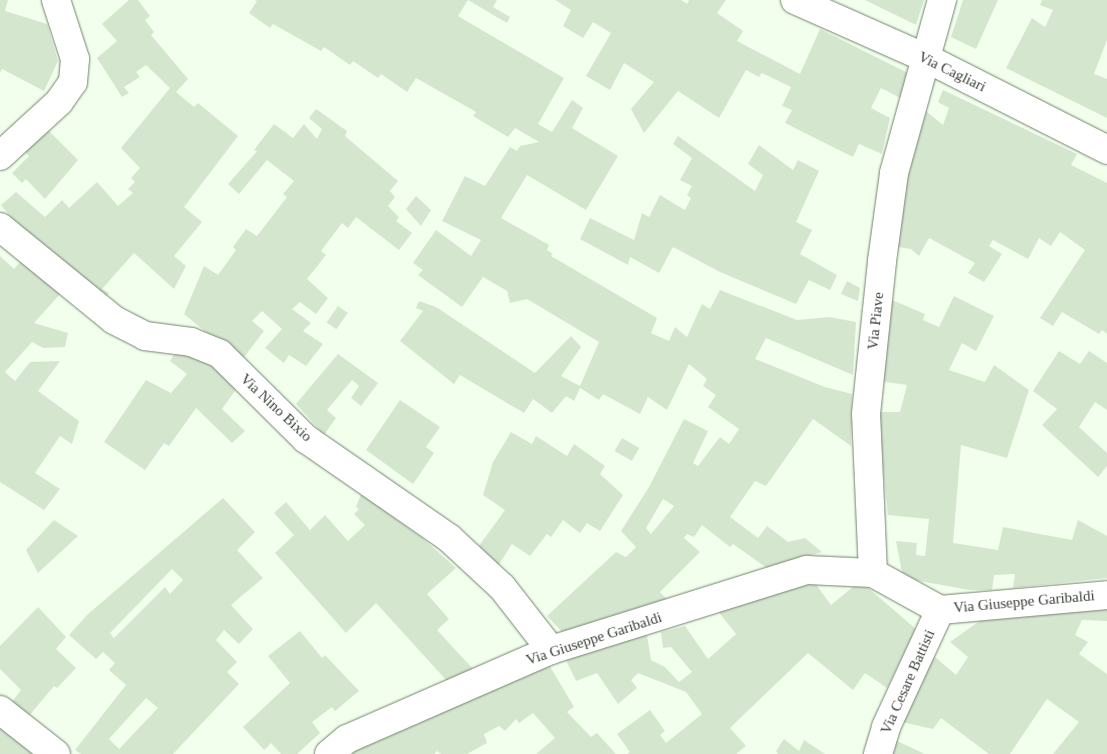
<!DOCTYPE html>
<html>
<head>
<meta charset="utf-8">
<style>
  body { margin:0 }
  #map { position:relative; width:1107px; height:754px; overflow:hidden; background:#f1ffec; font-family:Georgia,serif }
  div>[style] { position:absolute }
  .building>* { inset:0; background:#d5e6cf; transform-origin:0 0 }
  .roads { filter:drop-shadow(0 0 1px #73836e) drop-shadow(0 0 1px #73836e) }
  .street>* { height:28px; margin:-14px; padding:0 14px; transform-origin:14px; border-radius:14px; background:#fff }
  .secondary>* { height:28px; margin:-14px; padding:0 14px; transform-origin:14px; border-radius:14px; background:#fff }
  span { translate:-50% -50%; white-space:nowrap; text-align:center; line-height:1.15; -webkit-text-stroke:5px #fff; paint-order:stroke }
  .street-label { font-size:15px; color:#383f36 }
</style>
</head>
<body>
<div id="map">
  <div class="building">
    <div style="clip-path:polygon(0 0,8px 0,5px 11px,47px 24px,58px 61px,44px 91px,2px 69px,0 73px)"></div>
    <div style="clip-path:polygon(129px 0,138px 0,150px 16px,145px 20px,154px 32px,151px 35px,188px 79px,176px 92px,194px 107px,198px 103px,238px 136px,184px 207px,202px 222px,174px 256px,186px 266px,174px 289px,134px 253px,102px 289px,109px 293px,104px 300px,26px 236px,1px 205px,16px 192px,45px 217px,62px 200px,69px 208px,97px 182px,118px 206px,133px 193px,128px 189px,135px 182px,131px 178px,140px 168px,121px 148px,170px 88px,146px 65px,136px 72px,140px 77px,124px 87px,129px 93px,122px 97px,97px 58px,117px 41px,102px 24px)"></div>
    <div style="clip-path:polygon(evenodd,254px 0,497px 0,493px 7px,510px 17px,507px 23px,468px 0,458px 16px,564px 78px,538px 124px,552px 132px,572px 100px,583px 108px,572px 128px,618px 156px,586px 210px,527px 175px,501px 218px,549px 245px,547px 250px,553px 254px,551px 256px,657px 318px,651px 333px,669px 341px,675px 327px,687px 337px,702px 304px,710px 309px,720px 290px,797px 320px,829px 317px,856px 322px,853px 375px,766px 338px,755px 359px,825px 387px,852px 394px,851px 446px,813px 419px,766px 486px,755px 481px,730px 517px,758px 538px,767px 526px,788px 542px,805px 538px,822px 552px,767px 568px,733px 544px,730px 547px,702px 525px,694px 537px,687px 534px,684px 538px,700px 552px,660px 592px,670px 602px,567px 637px,547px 616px,616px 552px,626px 557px,636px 547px,621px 531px,649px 487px,684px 419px,708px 431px,693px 463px,698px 466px,720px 437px,729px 444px,739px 429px,708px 407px,716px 395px,703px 386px,707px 379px,689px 364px,667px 410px,648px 397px,640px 414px,603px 394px,599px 400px,580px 388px,574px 401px,566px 396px,552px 413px,533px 399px,524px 413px,460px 375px,454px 384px,400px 341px,423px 311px,416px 308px,419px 301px,436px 307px,535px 373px,571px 336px,581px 347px,561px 376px,580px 386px,599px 342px,527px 299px,510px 303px,507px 291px,483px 277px,462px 307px,418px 275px,423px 270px,413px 263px,436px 230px,471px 256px,481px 240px,442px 221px,465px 176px,485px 186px,510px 147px,517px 151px,520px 146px,539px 142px,515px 128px,508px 137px,473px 116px,476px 112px,416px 78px,407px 92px,381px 74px,378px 78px,353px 61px,350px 65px,324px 47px,321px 51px,273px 24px,270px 28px,249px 13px,257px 1px,254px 0,663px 499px,674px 506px,651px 534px,646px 528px,663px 499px)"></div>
    <div style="clip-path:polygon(555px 0,681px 0,687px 4px,689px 0,726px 0,717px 13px,743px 31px,737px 41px,800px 74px,820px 29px,910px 74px,904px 100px,881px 88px,871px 108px,890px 118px,882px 154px,859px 144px,853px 157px,785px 123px,792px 110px,782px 106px,791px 87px,762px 73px,759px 77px,746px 70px,719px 118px,678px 91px,644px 133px,631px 109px,654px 82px,624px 63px,610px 90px,586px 76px,611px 33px,593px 22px,583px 38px,563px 26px,571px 10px)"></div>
    <div style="clip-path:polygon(865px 0,924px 0,916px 25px)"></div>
    <div style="clip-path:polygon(963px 0,998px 0,976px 49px,951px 37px)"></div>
    <div style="clip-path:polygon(1042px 0,1107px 0,1107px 40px,1094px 74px,1107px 79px,1107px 118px,1006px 68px,1032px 18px,1045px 27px,1053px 10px,1040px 5px)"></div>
    <div style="clip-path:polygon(943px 90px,1077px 154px,1071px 165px,1107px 183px,1107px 334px,1102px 330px,1099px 334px,1062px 312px,1053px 326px,1040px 318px,1085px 250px,1060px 232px,1051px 246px,1039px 238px,1028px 259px,993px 240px,989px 246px,1002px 254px,984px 282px,968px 273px,975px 263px,929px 238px,919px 256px,911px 249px,898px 247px,903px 193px,926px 111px,943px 125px,949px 108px,938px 102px)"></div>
    <div style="clip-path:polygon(316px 109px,347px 131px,345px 136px,398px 181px,390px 191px,395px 197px,388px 206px,399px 217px,396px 221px,412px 233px,399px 250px,356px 217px,348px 228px,342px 223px,321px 251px,326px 255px,307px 279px,328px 298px,316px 314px,300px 302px,292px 309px,311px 323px,303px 331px,323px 344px,306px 366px,289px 355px,284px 363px,265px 348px,282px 329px,262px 311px,252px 321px,264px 331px,241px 361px,184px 314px,204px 266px,218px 275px,236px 250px,233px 247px,246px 229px,257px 236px,287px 197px,283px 194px,294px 181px,267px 160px,239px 194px,228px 184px,257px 151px,254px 150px,274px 124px,293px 138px,304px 124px,317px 139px,322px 129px,309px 118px)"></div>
    <div style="clip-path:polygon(49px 131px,78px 160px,45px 199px,26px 179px,22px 183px,12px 173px,29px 156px,24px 151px)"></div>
    <div style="clip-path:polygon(678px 136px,755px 191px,763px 175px,748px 164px,759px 145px,793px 170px,798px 160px,819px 171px,796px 222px,812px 230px,800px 254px,837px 275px,830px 290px,809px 280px,796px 304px,720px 272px,673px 247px,659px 273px,630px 257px,628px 265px,580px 239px,590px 218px,634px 240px,642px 213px,649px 217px,660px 195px,685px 210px,691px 198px,687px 195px,692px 186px,680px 180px,692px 158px,673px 144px)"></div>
    <div style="clip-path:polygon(416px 196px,431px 210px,421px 226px,406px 209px)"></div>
    <div style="clip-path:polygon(0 256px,14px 269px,22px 260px,62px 292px,34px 323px,68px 333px,65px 347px,43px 348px,32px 342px,5px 372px,15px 381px,30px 362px,60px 361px,38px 391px,79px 421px,72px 444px,60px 436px,35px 473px,60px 489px,44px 510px,0 482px)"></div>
    <div style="clip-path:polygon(847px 281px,860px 288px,858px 301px,841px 294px)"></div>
    <div style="clip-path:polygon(954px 296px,994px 316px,976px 351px,962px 343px,949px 370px,985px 382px,994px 365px,1029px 390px,1007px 458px,961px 445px,953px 543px,998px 550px,1003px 527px,1072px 540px,1078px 520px,1107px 536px,1107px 578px,1013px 588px,1015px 574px,994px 575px,992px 590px,969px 590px,903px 578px,896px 541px,917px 543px,916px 555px,925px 556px,929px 519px,888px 515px,877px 412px,900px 412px,907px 385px,880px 381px,892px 300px,925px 314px,923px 320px,939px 327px)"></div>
    <div style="left:338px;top:306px;width:12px;height:20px;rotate:35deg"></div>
    <div style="clip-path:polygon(176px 351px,218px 363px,240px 384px,222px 409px,245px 431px,232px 443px,196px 408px,169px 446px,164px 443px,145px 470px,104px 442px,146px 380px,171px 393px,187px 374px,170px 361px)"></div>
    <div style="clip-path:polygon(1059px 351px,1080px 364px,1089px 351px,1107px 363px,1107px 410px,1095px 402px,1079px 427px,1107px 453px,1107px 466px,1098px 477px,1042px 425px,1057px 409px,1033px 391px)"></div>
    <div style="clip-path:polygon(338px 354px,378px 383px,361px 406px,351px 398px,359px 386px,352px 380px,327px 410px,336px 418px,324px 435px,296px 404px)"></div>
    <div style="clip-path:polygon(400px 400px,440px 427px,426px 447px,434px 453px,413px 484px,366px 450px)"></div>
    <div style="clip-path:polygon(511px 432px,532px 444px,536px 436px,567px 456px,574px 444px,605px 466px,600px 474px,623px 495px,600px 531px,587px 523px,580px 533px,563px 520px,551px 537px,547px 534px,530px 556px,512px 544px,498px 566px,479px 546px,505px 510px,483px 495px,493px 462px)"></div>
    <div style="left:622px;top:438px;width:20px;height:15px;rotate:30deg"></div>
    <div style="clip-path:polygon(361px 494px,421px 537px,456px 568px,427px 594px,449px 619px,437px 630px,474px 670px,447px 681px,376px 603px,346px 633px,275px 553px,294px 535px,274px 513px,286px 502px,310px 530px,325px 515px,348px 541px,365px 525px,354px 514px,359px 509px,356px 507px)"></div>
    <div style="clip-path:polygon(evenodd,223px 498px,255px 532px,237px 550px,263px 578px,231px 605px,253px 629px,239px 644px,224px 630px,216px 640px,237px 662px,227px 672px,239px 684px,173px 754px,81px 754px,75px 750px,126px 685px,109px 670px,115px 663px,103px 652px,96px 659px,69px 635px,87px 615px,223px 498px,172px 569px,183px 580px,170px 594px,165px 587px,114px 638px,110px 633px,172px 569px,223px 498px,146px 698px,158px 708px,119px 749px,109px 739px,146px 698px)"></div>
    <div style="clip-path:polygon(54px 520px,78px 536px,38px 573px,26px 550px)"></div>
    <div style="clip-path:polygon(812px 579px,831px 605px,860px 581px,916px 629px,887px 688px,865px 673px,853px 690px,808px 653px,730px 728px,746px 746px,736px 754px,627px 754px,630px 752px,617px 734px,650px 710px,665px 731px,660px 735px,666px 743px,702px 714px,686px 692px,638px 673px,631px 680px,637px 688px,618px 704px,597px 673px,576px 681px,565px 658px,647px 635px,651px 660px,665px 667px,679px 682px,692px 672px,671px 647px,663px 648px,661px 632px,685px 626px,708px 659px,736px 634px,717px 610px)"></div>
    <div style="clip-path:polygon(38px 607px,66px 637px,56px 649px,76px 668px,57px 688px,54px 686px,28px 717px,9px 706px,21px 690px,0 669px,0 646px)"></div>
    <div style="clip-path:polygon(1107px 607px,1107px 621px,1082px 620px,1075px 635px,1088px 642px,1079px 654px,1107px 674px,1107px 754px,1053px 754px,1079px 722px,1047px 699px,1010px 754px,989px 754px,941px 718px,933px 729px,902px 722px,918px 680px,935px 657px,956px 675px,968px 657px,950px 642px,988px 615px)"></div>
    <div style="clip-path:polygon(300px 631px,322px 658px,325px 655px,359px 691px,335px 711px,332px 707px,312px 722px,320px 733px,297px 754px,281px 754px,271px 743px,264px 750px,243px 727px,290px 683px,268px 656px)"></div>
    <div style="clip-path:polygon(548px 663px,574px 707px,567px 712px,591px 737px,597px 733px,616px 754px,536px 754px,555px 738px,533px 713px,519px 723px,516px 719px,505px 731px,499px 726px,484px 734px,487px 743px,467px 754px,441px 754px,437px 751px,434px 754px,346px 754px)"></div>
    <div style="clip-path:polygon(0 722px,39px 754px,0 754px)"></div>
    <div style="clip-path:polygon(784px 739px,799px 751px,804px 740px,825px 754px,778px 754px,776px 751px)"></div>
    <div style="clip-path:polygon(895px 740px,925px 754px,890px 754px)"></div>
  </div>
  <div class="roads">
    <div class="street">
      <div style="left:0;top:156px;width:80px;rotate:-42.5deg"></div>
      <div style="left:59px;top:102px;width:24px;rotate:-55deg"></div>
      <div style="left:73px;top:82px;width:23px;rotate:-85deg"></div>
      <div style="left:75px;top:59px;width:62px;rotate:-107.9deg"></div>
      <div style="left:0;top:227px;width:147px;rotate:39.2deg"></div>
      <div style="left:114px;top:320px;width:35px;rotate:27deg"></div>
      <div style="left:145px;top:336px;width:46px;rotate:7.4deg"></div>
      <div style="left:191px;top:342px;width:31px;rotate:22deg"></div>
      <div style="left:220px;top:354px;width:121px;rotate:44.7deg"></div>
      <div style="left:306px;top:439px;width:174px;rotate:34.7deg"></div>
      <div style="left:449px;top:538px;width:72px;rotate:42.8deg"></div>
      <div style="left:502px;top:587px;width:80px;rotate:52.1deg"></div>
      <div style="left:873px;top:573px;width:159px;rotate:-92.5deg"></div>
      <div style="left:866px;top:414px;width:154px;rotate:-84deg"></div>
      <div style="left:882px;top:261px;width:89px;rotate:-82.2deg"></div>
      <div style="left:894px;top:173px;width:180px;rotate:-74.5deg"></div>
      <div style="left:940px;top:610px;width:168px;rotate:-5.1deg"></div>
      <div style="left:0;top:710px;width:71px;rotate:38.2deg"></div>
      <div style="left:329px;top:754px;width:23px;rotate:-40deg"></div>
      <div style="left:347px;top:739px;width:223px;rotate:-23.6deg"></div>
      <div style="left:551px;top:650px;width:268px;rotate:-17.4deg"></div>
      <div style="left:807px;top:570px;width:66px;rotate:2.6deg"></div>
      <div style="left:873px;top:573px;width:77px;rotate:28.9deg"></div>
      <div style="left:878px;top:754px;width:28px;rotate:-73deg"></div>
      <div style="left:886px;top:727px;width:129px;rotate:-65.2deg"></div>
    </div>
    <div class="secondary">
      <div style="left:795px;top:0;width:143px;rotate:23.9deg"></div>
      <div style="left:926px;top:58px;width:203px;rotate:26.9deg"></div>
    </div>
  </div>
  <div class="street-label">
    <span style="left:952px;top:72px;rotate:26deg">Via Cagliari</span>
    <span style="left:876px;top:321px;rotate:-84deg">Via Piave</span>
    <span style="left:276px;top:408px;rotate:43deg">Via Nino Bixio</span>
    <span style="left:1024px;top:602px;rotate:-5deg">Via Giuseppe Garibaldi</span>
    <span style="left:594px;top:639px;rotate:-18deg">Via Giuseppe Garibaldi</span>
    <span style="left:908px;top:682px;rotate:-66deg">Via Cesare Battisti</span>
  </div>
</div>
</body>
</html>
